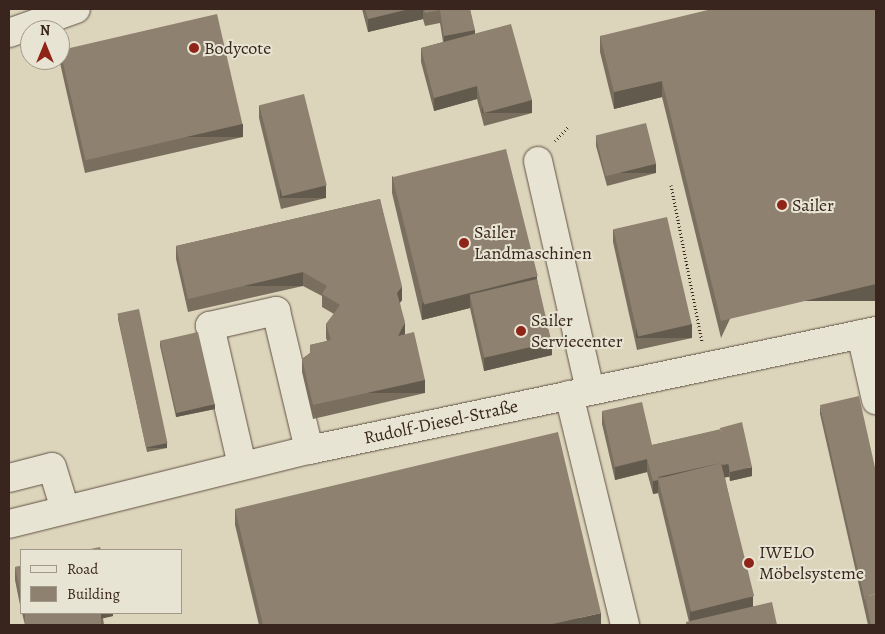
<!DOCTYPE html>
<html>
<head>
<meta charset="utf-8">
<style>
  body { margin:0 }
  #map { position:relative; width:885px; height:634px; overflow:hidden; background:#dcd5bb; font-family:Alegreya,serif }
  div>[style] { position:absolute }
  .path>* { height:3px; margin-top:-1.5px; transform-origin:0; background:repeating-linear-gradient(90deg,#39251d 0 1px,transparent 0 3.5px) }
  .roads { filter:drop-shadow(0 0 1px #625144) drop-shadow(0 0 1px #625144) }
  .minor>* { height:28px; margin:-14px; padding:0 14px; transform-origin:14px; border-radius:14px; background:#e8e4d3 }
  .wall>* { inset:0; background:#7a6f5f }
  .shaded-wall>* { inset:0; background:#635a4e; transform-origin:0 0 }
  .building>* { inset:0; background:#8e816f; transform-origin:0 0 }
  .dots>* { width:14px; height:14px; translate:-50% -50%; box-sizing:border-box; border:2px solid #e8e4d3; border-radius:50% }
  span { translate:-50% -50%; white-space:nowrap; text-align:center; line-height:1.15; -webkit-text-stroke:4px #e8e4d3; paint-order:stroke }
  .poi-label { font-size:18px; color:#39251d }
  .left { translate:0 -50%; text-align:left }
  .street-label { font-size:18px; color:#39251d }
  .frame { position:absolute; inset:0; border:10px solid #39251d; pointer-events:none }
  .legend { position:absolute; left:20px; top:549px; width:162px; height:65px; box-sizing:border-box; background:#e8e4d3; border:1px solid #a2988a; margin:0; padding:6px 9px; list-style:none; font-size:15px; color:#39251d }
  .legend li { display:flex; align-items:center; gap:10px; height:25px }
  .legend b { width:25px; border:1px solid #a2988a }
  .north { position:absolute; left:20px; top:20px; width:50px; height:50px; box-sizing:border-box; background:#e8e4d3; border:1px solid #a2988a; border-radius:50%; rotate:0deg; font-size:14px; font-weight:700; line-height:20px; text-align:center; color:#39251d }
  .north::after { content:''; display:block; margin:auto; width:18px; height:22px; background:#8f2418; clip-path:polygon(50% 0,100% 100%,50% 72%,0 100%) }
</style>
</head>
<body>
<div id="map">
  <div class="path">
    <div style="left:555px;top:141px;width:19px;rotate:-47deg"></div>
    <div style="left:671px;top:185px;width:159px;rotate:78.8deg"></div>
  </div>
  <div class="roads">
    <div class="minor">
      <div style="left:9px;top:33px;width:71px;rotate:-19.7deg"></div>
      <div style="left:538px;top:161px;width:235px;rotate:77.2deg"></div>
      <div style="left:861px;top:334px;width:68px;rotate:77.2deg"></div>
      <div style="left:569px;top:395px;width:237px;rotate:76.3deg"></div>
      <div style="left:242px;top:465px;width:143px;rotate:-103deg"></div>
      <div style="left:210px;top:326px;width:68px;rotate:-12.8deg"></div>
      <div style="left:276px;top:311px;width:143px;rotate:76.6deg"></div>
      <div style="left:9px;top:478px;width:44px;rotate:-14.3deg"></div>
      <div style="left:52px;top:467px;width:44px;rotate:72.8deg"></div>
      <div style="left:9px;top:524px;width:309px;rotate:-13.9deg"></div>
      <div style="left:309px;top:450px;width:579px;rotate:-11.85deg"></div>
    </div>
  </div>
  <div class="wall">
    <div style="clip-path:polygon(362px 9px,470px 9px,475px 34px,532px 113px,484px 126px,477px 99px,434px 111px,421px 62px,421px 48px,443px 42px,440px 23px,425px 26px,423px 19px,368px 32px)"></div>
    <div style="clip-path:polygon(876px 9px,721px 338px,662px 97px,614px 109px,600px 52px,600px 36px)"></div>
    <div style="clip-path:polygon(60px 50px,243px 137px,85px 173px,60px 63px)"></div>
    <div style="clip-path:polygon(259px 105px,326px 198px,281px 209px,259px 118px)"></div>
    <div style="clip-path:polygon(596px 136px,656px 173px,607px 186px,596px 146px)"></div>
    <div style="clip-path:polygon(392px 176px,537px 279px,552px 355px,484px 371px,470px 308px,422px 320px,392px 193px)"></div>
    <div style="clip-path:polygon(380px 199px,402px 300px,400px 303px,405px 335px,425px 393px,313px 419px,302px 372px,302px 359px,310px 353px,310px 345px,327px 341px,326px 338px,326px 324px,334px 314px,322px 307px,322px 296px,303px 286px,188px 312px,176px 259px,176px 246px)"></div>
    <div style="clip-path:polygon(613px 229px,692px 338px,637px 350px,613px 242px)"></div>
    <div style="clip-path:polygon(118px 314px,167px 448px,147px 452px,118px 319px)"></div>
    <div style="clip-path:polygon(160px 341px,215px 409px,176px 417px,160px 346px)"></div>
    <div style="clip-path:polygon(820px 405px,876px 625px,868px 625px,820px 414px)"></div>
    <div style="clip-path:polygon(602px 411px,652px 445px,720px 430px,752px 476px,730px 481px,729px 476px,725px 478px,753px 606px,777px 625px,686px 625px,686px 622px,689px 622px,658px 493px,653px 494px,647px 472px,615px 480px,602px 424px)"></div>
    <div style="clip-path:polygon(235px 509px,601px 625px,259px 625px,235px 525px)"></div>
    <div style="clip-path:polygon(21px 566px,21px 610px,15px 580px,15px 567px)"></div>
    <div style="clip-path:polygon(22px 613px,113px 613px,113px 616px,103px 618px,104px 625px,25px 625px)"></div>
  </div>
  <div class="shaded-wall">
    <div style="clip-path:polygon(409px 9px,423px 9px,423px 19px,368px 32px,368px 19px)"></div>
    <div style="clip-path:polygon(475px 30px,475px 43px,444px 50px,444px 36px)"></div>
    <div style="clip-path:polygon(662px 81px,662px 97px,614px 109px,614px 92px)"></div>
    <div style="clip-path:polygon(477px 86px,477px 99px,434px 111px,434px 98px)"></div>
    <div style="left:532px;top:100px;width:13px;height:50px;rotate:90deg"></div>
    <div style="left:243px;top:124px;width:13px;height:162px;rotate:90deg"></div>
    <div style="left:656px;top:164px;width:9px;height:51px;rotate:90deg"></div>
    <div style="left:326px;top:185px;width:13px;height:46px;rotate:90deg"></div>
    <div style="left:303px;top:272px;width:14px;height:118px;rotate:90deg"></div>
    <div style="clip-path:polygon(537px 276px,537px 292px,470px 295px,470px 308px,422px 320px,422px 303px)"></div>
    <div style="left:876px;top:284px;width:17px;height:159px;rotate:90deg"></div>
    <div style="clip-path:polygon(402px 286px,402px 300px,397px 306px,397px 293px)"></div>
    <div style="clip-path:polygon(405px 322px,405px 335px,398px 336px)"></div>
    <div style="left:692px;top:324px;width:14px;height:56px;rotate:90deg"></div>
    <div style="clip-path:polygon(552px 342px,552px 355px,484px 371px,484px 357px)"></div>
    <div style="left:425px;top:380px;width:13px;height:115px;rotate:90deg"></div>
    <div style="clip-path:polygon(215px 404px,215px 409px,176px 417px,176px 413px)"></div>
    <div style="left:167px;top:443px;width:5px;height:20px;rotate:90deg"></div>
    <div style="clip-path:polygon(647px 459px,647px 472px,615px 480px,615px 467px)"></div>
    <div style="left:729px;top:464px;width:13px;height:72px;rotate:90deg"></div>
    <div style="clip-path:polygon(752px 467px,752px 476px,730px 481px,730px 472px)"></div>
    <div style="clip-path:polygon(658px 480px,658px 493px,653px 494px,653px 481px)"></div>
    <div style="clip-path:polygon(753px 596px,753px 613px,690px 625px,690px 611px)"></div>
    <div style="clip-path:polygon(100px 613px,113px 613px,113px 616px,100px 619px)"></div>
    <div style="clip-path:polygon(601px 613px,601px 625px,548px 625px)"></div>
  </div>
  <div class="building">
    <div style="clip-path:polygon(365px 9px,409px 9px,368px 19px)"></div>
    <div style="clip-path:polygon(424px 9px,470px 9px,475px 30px,444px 36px,440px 10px,425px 13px)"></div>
    <div style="clip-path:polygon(712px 9px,876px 9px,876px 284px,721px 321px,662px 81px,614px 92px,600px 36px)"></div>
    <div style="left:217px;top:14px;width:113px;height:161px;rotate:77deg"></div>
    <div style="clip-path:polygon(511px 24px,532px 100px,484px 113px,477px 86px,434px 98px,421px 48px)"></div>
    <div style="left:304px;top:94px;width:94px;height:46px;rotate:76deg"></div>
    <div style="left:646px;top:123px;width:42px;height:52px;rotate:76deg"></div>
    <div style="left:506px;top:149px;width:131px;height:117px;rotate:76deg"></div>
    <div style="clip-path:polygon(380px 199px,402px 286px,397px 293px,405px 322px,398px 336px,414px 332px,425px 380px,313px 405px,302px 359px,310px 353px,310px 345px,331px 340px,326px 324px,340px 305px,322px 294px,327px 286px,303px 272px,188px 299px,176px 246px)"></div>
    <div style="left:667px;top:217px;width:110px;height:55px;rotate:77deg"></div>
    <div style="left:537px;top:279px;width:65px;height:69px;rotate:77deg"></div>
    <div style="left:139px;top:309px;width:137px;height:22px;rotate:78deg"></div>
    <div style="left:198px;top:332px;width:74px;height:39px;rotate:77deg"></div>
    <div style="clip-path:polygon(859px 396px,876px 472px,876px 594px,865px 597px,865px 601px,820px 405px)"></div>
    <div style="clip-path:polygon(642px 402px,652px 445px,721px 429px,729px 464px,722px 465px,721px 463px,658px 477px,658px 480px,653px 481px,647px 459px,615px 467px,602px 411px)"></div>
    <div style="clip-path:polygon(742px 422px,752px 467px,730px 472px,721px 429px,720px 429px,720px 428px)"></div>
    <div style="clip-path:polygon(558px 432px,601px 613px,548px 625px,263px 625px,235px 509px)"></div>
    <div style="left:721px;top:463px;width:137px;height:65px;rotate:76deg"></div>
    <div style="clip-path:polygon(100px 547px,101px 550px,86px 550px)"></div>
    <div style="clip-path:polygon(21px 566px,21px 596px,15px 567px)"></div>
    <div style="clip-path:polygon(876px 594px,876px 625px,871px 625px,865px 597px)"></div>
    <div style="clip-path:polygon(772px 602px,777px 625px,686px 625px,686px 622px)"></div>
    <div style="left:25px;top:613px;width:76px;height:12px"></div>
  </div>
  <div class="dots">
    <div style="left:194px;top:48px;background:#8f2418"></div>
    <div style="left:782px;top:205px;background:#8f2418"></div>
    <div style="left:464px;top:243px;background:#8f2418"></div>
    <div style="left:521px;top:331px;background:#8f2418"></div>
    <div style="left:749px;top:563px;background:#8f2418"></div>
  </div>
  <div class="poi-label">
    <span class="left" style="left:204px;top:48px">Bodycote</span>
    <span class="left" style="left:792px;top:205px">Sailer</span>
    <span class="left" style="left:474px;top:243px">Sailer<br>Landmaschinen</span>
    <span class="left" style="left:531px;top:331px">Sailer<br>Serviecenter</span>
    <span class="left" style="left:759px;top:563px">IWELO<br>Möbelsysteme</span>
  </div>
  <div class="street-label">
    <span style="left:441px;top:422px;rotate:-12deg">Rudolf-Diesel-Straße</span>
  </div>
  <div class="frame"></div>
  <ul class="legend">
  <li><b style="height:6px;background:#e8e4d3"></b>Road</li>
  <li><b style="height:14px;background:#8e816f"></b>Building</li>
  </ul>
  <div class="north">N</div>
</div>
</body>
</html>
